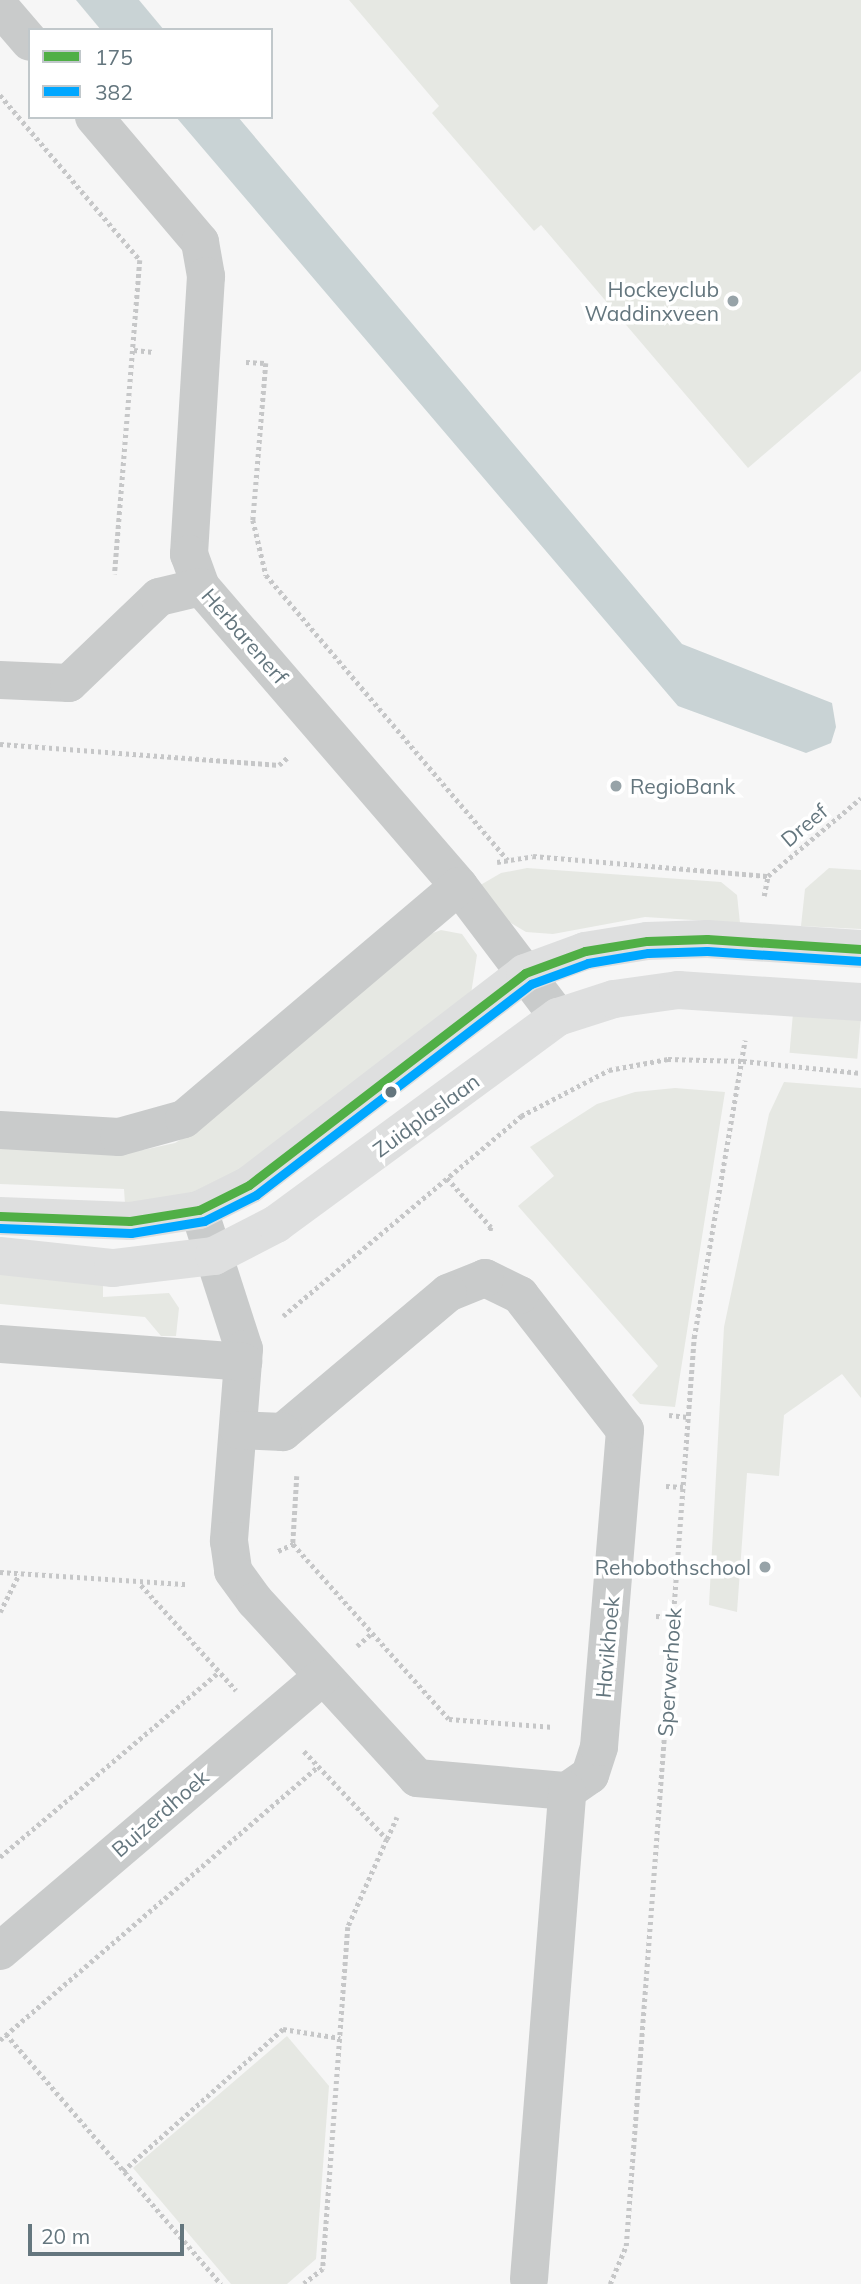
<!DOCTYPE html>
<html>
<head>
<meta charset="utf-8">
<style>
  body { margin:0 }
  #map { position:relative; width:861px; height:2284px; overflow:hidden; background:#f6f6f6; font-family:Mulish,sans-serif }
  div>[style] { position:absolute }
  .green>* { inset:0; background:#e6e8e3; transform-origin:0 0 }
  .water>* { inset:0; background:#c9d3d5 }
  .path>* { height:4.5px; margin-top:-2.25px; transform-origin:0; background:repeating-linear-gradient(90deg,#c6c7c8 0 3.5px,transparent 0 7px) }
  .street>* { height:38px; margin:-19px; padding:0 19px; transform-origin:19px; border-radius:19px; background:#c9cbcb }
  .secondary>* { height:38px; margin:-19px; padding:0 19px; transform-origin:19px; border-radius:19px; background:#dedfdf }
  .bus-1>* { height:9px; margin:-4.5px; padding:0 4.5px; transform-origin:4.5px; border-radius:4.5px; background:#50af46 }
  .bus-2>* { height:9px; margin:-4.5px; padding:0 4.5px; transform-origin:4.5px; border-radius:4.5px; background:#00a7ff }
  .dots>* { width:19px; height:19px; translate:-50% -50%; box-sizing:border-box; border:4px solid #fff; border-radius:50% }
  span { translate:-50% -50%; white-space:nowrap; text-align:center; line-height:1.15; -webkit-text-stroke:7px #fff; paint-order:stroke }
  .poi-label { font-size:21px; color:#64767e }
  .right { translate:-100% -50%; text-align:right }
  .left { translate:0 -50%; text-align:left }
  .street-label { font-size:21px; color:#64767e }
  .legend { position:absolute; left:28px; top:28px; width:245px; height:91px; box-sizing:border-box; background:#fff; border:2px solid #c1c8cb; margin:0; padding:9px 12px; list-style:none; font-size:21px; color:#64767e }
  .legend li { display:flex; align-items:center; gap:14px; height:35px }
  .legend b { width:35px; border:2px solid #c1c8cb }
  .scale { position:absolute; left:28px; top:2224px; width:156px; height:32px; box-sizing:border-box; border:4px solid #64767e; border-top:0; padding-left:9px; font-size:21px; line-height:24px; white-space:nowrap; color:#64767e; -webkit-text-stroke:5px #fff; paint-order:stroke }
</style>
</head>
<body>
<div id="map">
  <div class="green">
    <div style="clip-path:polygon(349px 0,861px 0,861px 371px,748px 468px,541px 225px,534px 231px,432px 113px,439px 106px)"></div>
    <div style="clip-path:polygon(527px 868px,721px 882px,737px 895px,740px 923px,645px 917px,553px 934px,526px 932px,506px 920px,477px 887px,501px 873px)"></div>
    <div style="clip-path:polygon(829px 868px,861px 870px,861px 929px,801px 926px,805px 889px)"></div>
    <div style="clip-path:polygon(441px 930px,462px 934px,477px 955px,471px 994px,275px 1152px,208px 1188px,163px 1201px,125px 1204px,124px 1189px,0 1184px,0 1141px,143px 1150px,175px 1143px,200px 1128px,425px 936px)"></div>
    <div style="left:793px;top:1013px;width:68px;height:40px;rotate:5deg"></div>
    <div style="clip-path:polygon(784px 1082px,861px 1088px,861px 1398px,842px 1374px,784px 1415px,779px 1476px,747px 1473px,737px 1612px,709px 1605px,724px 1327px,769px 1114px)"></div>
    <div style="clip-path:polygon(675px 1088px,725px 1092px,675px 1407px,640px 1404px,632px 1395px,658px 1366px,518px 1206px,554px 1176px,530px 1147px,597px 1104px,635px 1092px)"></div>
    <div style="clip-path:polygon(0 1269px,103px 1282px,103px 1297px,169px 1293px,179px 1308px,176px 1336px,161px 1336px,145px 1317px,0 1304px)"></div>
    <div style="clip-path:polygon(287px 2036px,329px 2086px,316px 2259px,287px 2284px,231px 2284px,133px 2168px)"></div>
  </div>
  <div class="water">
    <div style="clip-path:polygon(76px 0,139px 0,164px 30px,101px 30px)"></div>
    <div style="clip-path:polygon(176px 117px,238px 117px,682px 644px,832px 703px,836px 727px,831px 743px,806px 753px,678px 706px)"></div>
  </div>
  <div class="path">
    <div style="left:0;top:95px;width:216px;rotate:49.7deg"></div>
    <div style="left:140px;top:260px;width:315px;rotate:94.6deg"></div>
    <div style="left:134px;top:350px;width:20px;rotate:6deg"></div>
    <div style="left:246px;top:362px;width:20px;rotate:3deg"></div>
    <div style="left:266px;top:363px;width:158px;rotate:94.7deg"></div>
    <div style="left:253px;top:520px;width:57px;rotate:76.7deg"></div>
    <div style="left:266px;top:575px;width:374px;rotate:49.7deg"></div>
    <div style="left:0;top:744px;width:280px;rotate:4.3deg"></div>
    <div style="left:279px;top:765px;width:11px;rotate:-41deg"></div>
    <div style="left:497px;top:862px;width:36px;rotate:-9deg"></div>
    <div style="left:533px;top:856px;width:236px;rotate:4.9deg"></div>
    <div style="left:768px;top:876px;width:121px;rotate:-40deg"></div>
    <div style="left:764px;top:896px;width:20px;rotate:-79deg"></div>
    <div style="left:447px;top:1178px;width:66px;rotate:48.1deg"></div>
    <div style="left:491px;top:1227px;width:5px;rotate:101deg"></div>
    <div style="left:283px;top:1316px;width:311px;rotate:-40deg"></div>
    <div style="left:521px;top:1116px;width:99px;rotate:-27.6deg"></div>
    <div style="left:609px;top:1070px;width:60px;rotate:-10.6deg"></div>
    <div style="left:668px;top:1059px;width:75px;rotate:1.5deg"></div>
    <div style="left:743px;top:1061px;width:119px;rotate:5.8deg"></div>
    <div style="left:669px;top:1415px;width:19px;rotate:6deg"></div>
    <div style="left:297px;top:1476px;width:68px;rotate:93.4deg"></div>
    <div style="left:293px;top:1544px;width:234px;rotate:48.3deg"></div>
    <div style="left:449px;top:1719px;width:105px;rotate:4.4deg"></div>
    <div style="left:666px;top:1486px;width:17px;rotate:3deg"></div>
    <div style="left:278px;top:1551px;width:17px;rotate:-25deg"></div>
    <div style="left:0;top:1572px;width:188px;rotate:3.7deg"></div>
    <div style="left:141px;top:1585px;width:142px;rotate:47.9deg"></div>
    <div style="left:0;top:1612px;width:42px;rotate:-63.4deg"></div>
    <div style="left:656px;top:1616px;width:17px;rotate:3deg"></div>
    <div style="left:357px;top:1646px;width:20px;rotate:-41deg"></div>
    <div style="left:304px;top:1751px;width:121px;rotate:46.7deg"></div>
    <div style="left:387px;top:1839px;width:96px;rotate:113.9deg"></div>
    <div style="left:348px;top:1927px;width:343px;rotate:94.2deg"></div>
    <div style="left:323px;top:2269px;width:24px;rotate:142deg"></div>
    <div style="left:387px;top:1839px;width:24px;rotate:-66deg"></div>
    <div style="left:0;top:1857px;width:287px;rotate:-40.2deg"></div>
    <div style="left:6px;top:2034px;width:330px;rotate:49.3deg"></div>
    <div style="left:0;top:2040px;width:420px;rotate:-40.7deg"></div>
    <div style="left:123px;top:2171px;width:214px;rotate:-41.6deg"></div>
    <div style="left:283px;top:2029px;width:58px;rotate:9deg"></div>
    <div style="left:610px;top:2284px;width:41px;rotate:-67.2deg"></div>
    <div style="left:626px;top:2246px;width:911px;rotate:-85.72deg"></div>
    <div style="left:694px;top:1338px;width:302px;rotate:-80.3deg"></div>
  </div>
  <div class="street">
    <div style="left:0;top:7px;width:46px;rotate:49.4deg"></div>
    <div style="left:94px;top:117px;width:164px;rotate:49.7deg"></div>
    <div style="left:200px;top:242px;width:35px;rotate:80deg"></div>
    <div style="left:206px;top:276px;width:279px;rotate:93.5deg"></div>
    <div style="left:189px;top:554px;width:35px;rotate:70deg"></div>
    <div style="left:201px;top:587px;width:395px;rotate:49.2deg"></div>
    <div style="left:459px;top:886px;width:164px;rotate:52.9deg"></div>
    <div style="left:0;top:680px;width:69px;rotate:2.5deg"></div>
    <div style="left:69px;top:683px;width:124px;rotate:-43.7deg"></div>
    <div style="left:159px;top:597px;width:43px;rotate:-13.4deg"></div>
    <div style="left:0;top:1130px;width:119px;rotate:3.4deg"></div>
    <div style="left:119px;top:1137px;width:67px;rotate:-15.5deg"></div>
    <div style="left:184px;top:1119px;width:360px;rotate:-40.3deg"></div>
    <div style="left:199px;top:1210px;width:146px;rotate:72.1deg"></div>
    <div style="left:244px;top:1349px;width:193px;rotate:94.5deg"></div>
    <div style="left:229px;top:1541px;width:30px;rotate:82deg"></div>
    <div style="left:233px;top:1571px;width:37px;rotate:54deg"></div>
    <div style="left:255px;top:1601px;width:240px;rotate:47.5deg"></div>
    <div style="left:417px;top:1778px;width:151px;rotate:5deg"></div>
    <div style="left:567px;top:1791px;width:28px;rotate:-35deg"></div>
    <div style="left:590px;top:1775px;width:29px;rotate:-72deg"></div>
    <div style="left:599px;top:1747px;width:318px;rotate:-85.3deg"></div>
    <div style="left:625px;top:1430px;width:171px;rotate:-127.9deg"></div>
    <div style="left:520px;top:1295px;width:39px;rotate:-154deg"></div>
    <div style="left:485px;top:1278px;width:40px;rotate:158deg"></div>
    <div style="left:448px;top:1293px;width:216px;rotate:139.9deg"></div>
    <div style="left:283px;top:1432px;width:44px;rotate:-177.4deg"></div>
    <div style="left:0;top:1344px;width:244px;rotate:4.2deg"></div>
    <div style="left:0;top:1951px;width:423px;rotate:-40.4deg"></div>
    <div style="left:529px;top:2279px;width:489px;rotate:-85.5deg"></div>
  </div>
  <div class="secondary">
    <div style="left:0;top:1216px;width:130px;rotate:2.2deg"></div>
    <div style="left:130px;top:1221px;width:70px;rotate:-9.1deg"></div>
    <div style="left:199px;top:1210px;width:56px;rotate:-26.6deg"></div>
    <div style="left:249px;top:1185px;width:348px;rotate:-37.5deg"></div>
    <div style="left:525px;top:973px;width:64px;rotate:-20.1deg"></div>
    <div style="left:585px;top:951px;width:63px;rotate:-9.2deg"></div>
    <div style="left:647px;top:941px;width:60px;rotate:-1.9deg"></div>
    <div style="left:707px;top:939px;width:154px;rotate:3.7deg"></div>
    <div style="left:0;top:1256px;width:114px;rotate:6.1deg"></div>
    <div style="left:113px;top:1268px;width:102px;rotate:-6.8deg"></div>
    <div style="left:214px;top:1256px;width:70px;rotate:-27.3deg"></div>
    <div style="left:276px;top:1224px;width:350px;rotate:-36.3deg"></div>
    <div style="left:558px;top:1017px;width:59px;rotate:-17.8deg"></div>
    <div style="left:614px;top:999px;width:65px;rotate:-8deg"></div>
    <div style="left:678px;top:990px;width:183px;rotate:3.8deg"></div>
  </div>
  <div class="bus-1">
    <div style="left:0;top:1216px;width:130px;rotate:2.2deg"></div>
    <div style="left:130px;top:1221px;width:70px;rotate:-9.1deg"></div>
    <div style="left:199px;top:1210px;width:56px;rotate:-26.6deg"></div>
    <div style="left:249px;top:1185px;width:348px;rotate:-37.5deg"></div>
    <div style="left:525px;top:973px;width:64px;rotate:-20.1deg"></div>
    <div style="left:585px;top:951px;width:63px;rotate:-9.2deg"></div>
    <div style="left:647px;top:941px;width:60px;rotate:-1.9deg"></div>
    <div style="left:707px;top:939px;width:154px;rotate:3.7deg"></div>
  </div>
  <div class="bus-2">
    <div style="left:0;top:1228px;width:131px;rotate:2.2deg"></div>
    <div style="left:131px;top:1233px;width:74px;rotate:-9.3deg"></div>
    <div style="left:204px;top:1221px;width:58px;rotate:-26.6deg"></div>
    <div style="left:256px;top:1195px;width:347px;rotate:-37.5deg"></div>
    <div style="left:531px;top:984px;width:61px;rotate:-20.2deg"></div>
    <div style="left:588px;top:963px;width:61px;rotate:-9.5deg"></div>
    <div style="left:648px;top:953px;width:59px;rotate:-1.9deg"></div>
    <div style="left:707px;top:951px;width:153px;rotate:3.7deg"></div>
  </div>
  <div class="dots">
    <div style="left:733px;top:301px;background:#97a3a8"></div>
    <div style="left:616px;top:786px;background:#97a3a8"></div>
    <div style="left:391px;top:1092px;background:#64767e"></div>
    <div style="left:765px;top:1567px;background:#97a3a8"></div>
  </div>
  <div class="poi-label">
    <span class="right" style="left:719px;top:301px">Hockeyclub<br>Waddinxveen</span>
    <span class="left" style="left:630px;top:786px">RegioBank</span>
    <span class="right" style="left:751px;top:1567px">Rehobothschool</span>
  </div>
  <div class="street-label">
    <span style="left:245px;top:636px;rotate:49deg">Herbarenerf</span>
    <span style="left:804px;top:825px;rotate:-40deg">Dreef</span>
    <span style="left:426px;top:1115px;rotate:-36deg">Zuidplaslaan</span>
    <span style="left:607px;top:1647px;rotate:-85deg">Havikhoek</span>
    <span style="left:669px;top:1672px;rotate:-86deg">Sperwerhoek</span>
    <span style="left:160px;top:1813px;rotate:-41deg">Buizerdhoek</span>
  </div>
  <ul class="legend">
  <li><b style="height:9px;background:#50af46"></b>175</li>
  <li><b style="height:9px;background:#00a7ff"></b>382</li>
  </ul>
  <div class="scale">20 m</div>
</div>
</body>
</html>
